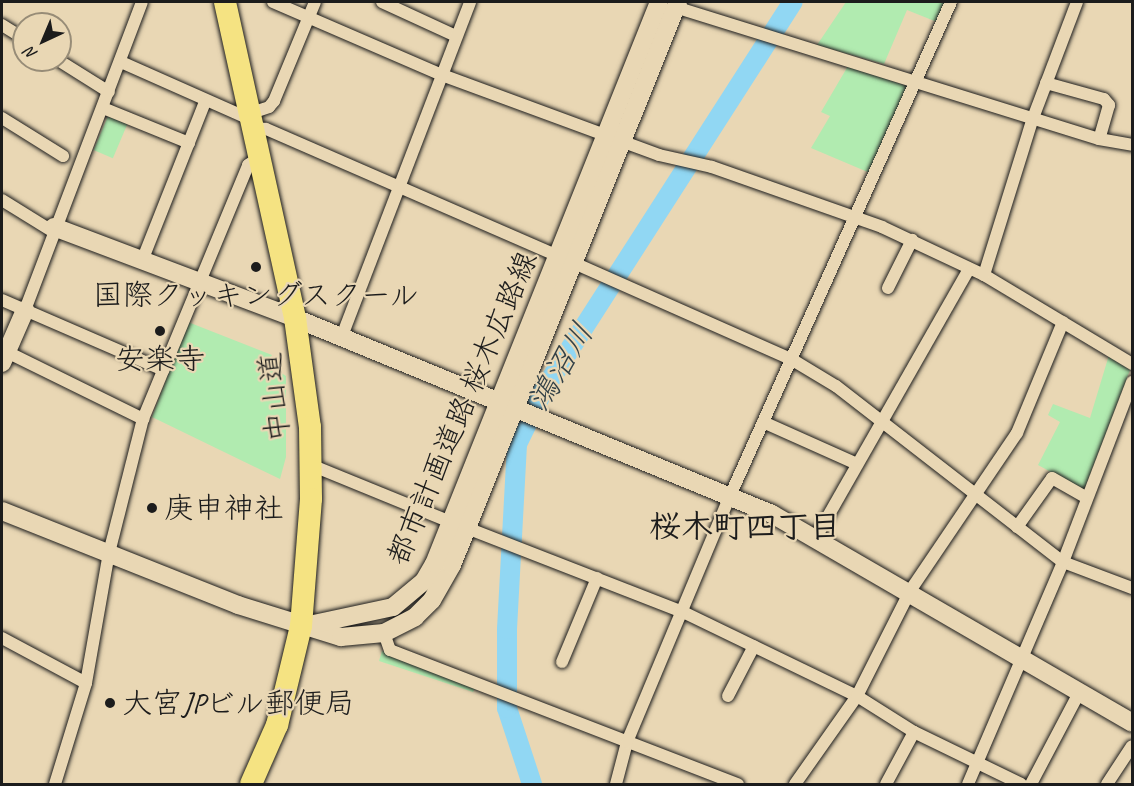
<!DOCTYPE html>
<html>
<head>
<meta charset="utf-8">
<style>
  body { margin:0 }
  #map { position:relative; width:1134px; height:786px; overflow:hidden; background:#e9d7b4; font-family:Caveat,"Klee One",sans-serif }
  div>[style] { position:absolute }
  .green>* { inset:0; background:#b1ebb0; transform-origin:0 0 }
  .river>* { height:20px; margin:-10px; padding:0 10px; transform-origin:10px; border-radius:10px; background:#91d7f3 }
  .roads { filter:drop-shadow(0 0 2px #1c1c1c) drop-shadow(0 0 2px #1c1c1c) }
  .street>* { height:12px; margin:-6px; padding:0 6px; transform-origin:6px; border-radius:6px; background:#e9d7b4 }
  .secondary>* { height:18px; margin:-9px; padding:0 9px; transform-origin:9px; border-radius:9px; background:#e9d7b4 }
  .highway>* { height:22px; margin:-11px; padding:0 11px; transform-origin:11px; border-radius:11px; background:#f5e382 }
  .dots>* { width:16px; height:16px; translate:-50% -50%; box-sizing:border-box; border:3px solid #e9d7b4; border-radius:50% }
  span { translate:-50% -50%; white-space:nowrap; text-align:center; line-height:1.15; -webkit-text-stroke:4.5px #e9d7b4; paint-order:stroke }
  .poi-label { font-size:30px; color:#1c1c1c }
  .left { translate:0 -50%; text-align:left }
  .street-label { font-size:30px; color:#1c1c1c }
  .water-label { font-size:32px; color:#334147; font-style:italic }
  .neighbourhood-label { font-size:32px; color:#1c1c1c; font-weight:700 }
  .frame { position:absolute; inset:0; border:3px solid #1c1c1c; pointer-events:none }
  .north { position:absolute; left:12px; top:12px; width:60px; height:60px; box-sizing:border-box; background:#e9d7b4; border:2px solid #978c77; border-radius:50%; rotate:224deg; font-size:16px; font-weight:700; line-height:24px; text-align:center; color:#1c1c1c }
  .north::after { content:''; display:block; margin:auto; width:21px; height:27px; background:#1c1c1c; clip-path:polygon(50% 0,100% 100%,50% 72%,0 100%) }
</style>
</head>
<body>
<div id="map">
  <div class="green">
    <div style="clip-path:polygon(846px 2px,945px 2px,937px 22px,907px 10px,884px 64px,817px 45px)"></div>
    <div style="clip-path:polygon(848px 66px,907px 86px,870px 173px,811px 148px,830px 116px,821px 112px)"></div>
    <div style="left:108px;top:116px;width:21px;height:37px;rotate:23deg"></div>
    <div style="clip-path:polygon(188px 322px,272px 355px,267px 364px,286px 376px,286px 457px,280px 479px,152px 417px)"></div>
    <div style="clip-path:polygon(1109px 355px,1130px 370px,1084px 490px,1038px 465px,1060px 422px,1048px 415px,1053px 404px,1090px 418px)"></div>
    <div style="clip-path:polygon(382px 651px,476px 687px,473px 692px,379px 661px)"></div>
  </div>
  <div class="river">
    <div style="left:532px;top:784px;width:80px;rotate:-108.2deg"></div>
    <div style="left:507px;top:708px;width:79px;rotate:-90deg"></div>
    <div style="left:507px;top:629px;width:185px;rotate:-86.9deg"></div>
    <div style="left:517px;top:444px;width:59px;rotate:-63.9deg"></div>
    <div style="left:543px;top:391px;width:462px;rotate:-57.3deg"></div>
  </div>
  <div class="roads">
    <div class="street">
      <div style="left:273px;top:2px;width:184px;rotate:23.4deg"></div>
      <div style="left:442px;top:75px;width:231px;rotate:20.2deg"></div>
      <div style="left:659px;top:155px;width:54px;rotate:12.8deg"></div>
      <div style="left:712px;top:167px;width:180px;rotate:19.4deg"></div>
      <div style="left:882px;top:227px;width:113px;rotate:25.2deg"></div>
      <div style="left:984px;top:275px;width:173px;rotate:31deg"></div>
      <div style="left:382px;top:2px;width:81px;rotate:24.7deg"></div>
      <div style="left:675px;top:7px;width:444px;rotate:17.3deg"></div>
      <div style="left:1099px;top:139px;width:34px;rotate:10deg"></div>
      <div style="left:2px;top:25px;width:26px;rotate:32deg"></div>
      <div style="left:58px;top:60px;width:60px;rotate:32.1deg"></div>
      <div style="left:121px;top:62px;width:143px;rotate:23.9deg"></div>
      <div style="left:1046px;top:83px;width:60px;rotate:15.4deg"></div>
      <div style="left:1104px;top:99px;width:8px;rotate:50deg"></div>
      <div style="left:1109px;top:105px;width:35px;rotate:106deg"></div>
      <div style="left:103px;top:108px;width:93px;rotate:22.1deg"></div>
      <div style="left:251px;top:113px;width:19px;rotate:-18deg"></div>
      <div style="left:269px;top:107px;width:8px;rotate:-50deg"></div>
      <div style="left:274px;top:101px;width:107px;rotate:-67.5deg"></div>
      <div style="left:2px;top:118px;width:72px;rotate:31.9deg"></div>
      <div style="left:254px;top:128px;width:12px;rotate:5deg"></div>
      <div style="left:266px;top:129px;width:318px;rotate:23.5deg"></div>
      <div style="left:2px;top:200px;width:59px;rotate:31.8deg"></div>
      <div style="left:142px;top:261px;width:171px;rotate:-68.4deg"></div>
      <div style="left:574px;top:263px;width:237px;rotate:23.9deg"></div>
      <div style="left:791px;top:359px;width:52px;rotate:31deg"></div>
      <div style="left:836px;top:386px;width:287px;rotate:37.8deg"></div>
      <div style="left:1063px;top:562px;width:74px;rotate:20.6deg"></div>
      <div style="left:984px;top:275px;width:164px;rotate:-72.7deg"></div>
      <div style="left:1033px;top:118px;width:124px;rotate:-69.2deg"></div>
      <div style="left:888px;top:288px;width:54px;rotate:-63.4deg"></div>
      <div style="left:2px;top:300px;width:176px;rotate:23.4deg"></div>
      <div style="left:25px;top:310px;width:329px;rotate:-69.2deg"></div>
      <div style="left:342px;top:336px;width:358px;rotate:-69deg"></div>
      <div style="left:7px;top:352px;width:152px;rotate:26.2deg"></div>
      <div style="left:763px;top:422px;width:103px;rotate:24.1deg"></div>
      <div style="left:311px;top:465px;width:151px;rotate:22.2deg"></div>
      <div style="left:1017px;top:527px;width:60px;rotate:-54.5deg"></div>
      <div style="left:1052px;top:478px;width:40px;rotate:29.7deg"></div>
      <div style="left:467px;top:528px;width:232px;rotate:21.3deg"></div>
      <div style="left:683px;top:612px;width:193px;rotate:25.8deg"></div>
      <div style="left:857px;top:696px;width:67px;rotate:32.3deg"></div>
      <div style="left:914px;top:732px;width:119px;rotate:25.9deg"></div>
      <div style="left:815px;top:539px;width:311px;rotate:-60.3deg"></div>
      <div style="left:384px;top:633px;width:18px;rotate:71deg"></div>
      <div style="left:390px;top:650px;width:373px;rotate:21.1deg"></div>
      <div style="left:2px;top:638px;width:95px;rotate:28.2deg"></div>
      <div style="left:562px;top:662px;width:91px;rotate:-67.4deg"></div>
      <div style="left:728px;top:696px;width:56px;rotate:-62.5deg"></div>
      <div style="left:55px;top:784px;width:106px;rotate:-72.9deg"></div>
      <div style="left:86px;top:683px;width:132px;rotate:-80deg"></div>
      <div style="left:109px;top:553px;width:138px;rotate:-75.8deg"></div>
      <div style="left:143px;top:419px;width:275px;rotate:-67.5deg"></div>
      <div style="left:248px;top:165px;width:14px;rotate:-34deg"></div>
      <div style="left:616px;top:784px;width:43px;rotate:-75.3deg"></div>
      <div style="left:627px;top:742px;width:267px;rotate:-67.3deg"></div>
      <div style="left:730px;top:496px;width:541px;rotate:-65.9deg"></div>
      <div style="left:795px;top:784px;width:108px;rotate:-54.8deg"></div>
      <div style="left:857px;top:696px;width:118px;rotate:-63.2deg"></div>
      <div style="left:910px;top:591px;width:191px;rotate:-55.9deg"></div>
      <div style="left:1017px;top:433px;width:120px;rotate:-67.5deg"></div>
      <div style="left:886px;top:784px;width:59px;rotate:-61.7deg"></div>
      <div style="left:968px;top:784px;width:241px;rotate:-66.8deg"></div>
      <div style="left:1063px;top:562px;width:193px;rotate:-69deg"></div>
      <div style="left:1031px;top:784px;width:105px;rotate:-62.2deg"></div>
      <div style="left:1107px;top:784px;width:45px;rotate:-56.7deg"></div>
    </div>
    <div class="secondary">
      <div style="left:54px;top:227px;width:258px;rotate:20.7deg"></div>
      <div style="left:295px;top:318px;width:516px;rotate:22.34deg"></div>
      <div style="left:772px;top:514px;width:416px;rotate:30.1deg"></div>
      <div style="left:2px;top:363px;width:58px;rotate:-66.5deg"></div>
      <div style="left:2px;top:511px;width:254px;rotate:21.7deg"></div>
      <div style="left:238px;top:605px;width:108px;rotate:17.3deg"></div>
      <div style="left:341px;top:637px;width:43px;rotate:-5.3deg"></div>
      <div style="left:384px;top:633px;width:35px;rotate:-27deg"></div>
      <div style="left:415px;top:617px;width:24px;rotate:-45deg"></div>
      <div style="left:432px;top:600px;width:40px;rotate:-60.3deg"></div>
      <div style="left:452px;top:565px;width:607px;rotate:-68.13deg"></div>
      <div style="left:309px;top:625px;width:86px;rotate:-12.1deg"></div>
      <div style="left:393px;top:607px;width:40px;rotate:-40deg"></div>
      <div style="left:424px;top:581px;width:20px;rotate:-60deg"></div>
      <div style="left:434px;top:564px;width:605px;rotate:-68.18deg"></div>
    </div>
    <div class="highway">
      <div style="left:225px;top:2px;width:324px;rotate:77.5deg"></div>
      <div style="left:295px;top:318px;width:110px;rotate:82.2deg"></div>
      <div style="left:310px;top:427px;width:72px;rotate:89.2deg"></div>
      <div style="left:311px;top:499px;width:127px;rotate:94.5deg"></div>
      <div style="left:301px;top:626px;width:102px;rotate:103.6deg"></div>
      <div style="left:277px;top:725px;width:64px;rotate:113.8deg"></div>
    </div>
  </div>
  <div class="dots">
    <div style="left:256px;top:267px;background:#1c1c1c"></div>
    <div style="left:160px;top:331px;background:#1c1c1c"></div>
    <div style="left:152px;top:508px;background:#1c1c1c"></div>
    <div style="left:110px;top:703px;background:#1c1c1c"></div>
  </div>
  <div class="poi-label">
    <span style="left:256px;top:295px">国際クッキングスクール</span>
    <span style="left:160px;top:359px">安楽寺</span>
    <span class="left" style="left:164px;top:508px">庚申神社</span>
    <span class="left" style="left:122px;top:703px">大宮JPビル郵便局</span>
  </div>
  <div class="street-label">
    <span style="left:274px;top:397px;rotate:-96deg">中山道</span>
    <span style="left:462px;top:408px;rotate:-67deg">都市計画道路 桜木広路線</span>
  </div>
  <div class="water-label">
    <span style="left:561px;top:367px;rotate:-59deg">鴻沼川</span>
  </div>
  <div class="neighbourhood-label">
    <span style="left:745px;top:527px">桜木町四丁目</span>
  </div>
  <div class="frame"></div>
  <div class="north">N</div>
</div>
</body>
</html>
